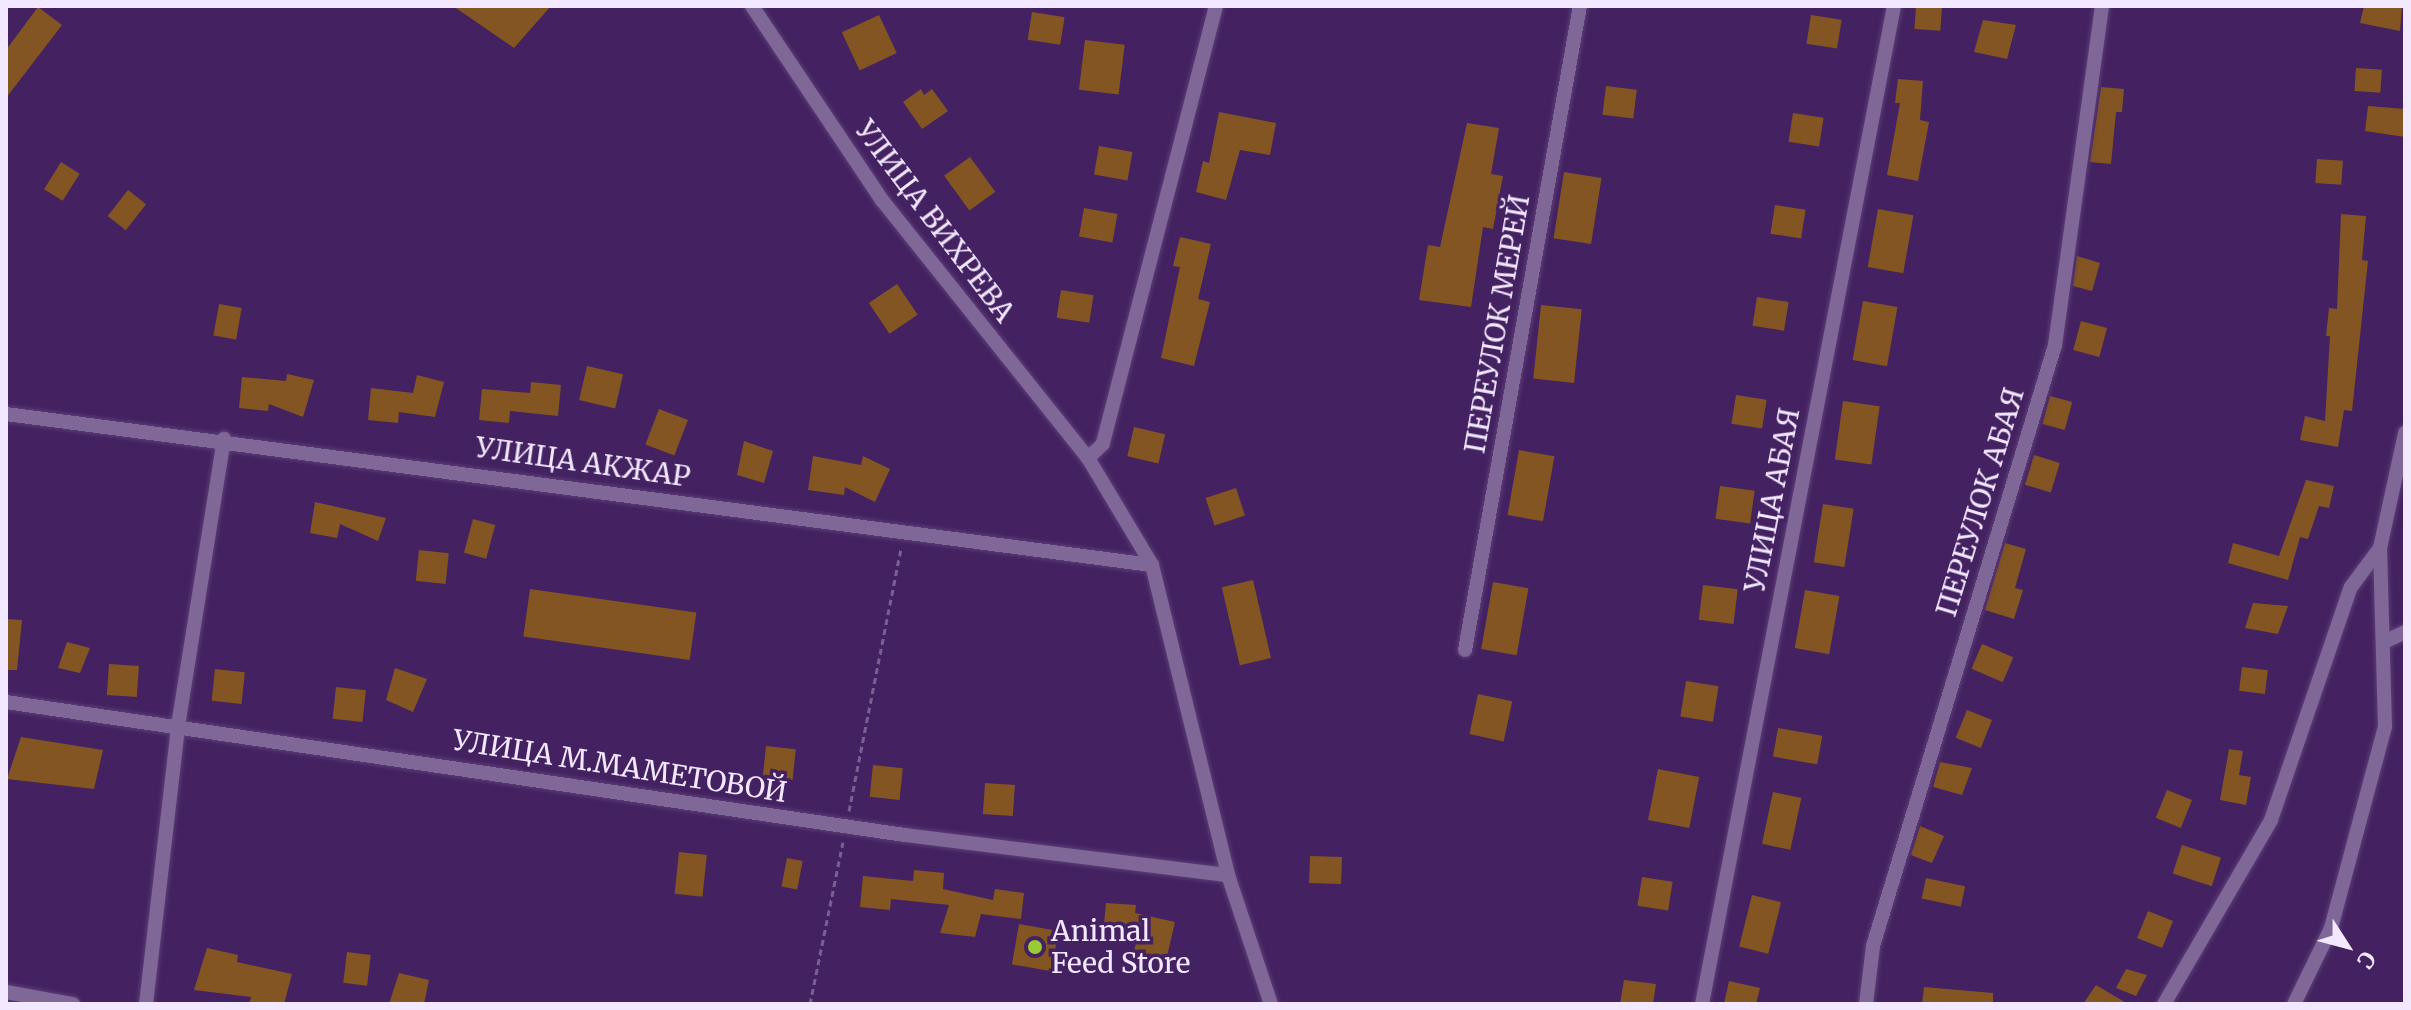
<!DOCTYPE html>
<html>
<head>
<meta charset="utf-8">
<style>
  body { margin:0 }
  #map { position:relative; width:2411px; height:1010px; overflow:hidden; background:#442261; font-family:Merriweather,serif }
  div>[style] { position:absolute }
  .building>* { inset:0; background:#825522; transform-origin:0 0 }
  .path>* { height:3px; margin-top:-1.5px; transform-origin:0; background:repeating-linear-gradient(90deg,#7a6092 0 6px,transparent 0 10px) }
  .roads { filter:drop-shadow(0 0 2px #5c3e77) drop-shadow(0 0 2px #5c3e77) }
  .street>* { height:14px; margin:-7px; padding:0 7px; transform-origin:7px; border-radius:7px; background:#7f6797 }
  .dots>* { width:22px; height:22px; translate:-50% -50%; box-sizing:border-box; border:4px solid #442261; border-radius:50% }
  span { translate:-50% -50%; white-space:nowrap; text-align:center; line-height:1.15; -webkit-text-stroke:7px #442261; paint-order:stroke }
  .street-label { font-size:28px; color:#f2e8ff }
  .poi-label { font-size:28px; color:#f2e8ff }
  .left { translate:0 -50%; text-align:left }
  .frame { position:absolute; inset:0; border:8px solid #f2e8ff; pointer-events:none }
  .north { position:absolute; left:2307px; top:906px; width:80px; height:80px; -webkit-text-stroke:6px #442261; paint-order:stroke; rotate:126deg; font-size:22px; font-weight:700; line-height:32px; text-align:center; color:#f2e8ff }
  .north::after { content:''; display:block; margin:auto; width:28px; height:36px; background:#f2e8ff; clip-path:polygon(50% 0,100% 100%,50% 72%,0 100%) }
</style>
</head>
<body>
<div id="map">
  <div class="building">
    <div style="clip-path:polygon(453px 6px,551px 6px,514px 48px)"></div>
    <div style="left:1916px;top:6px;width:26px;height:23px;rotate:4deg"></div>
    <div style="clip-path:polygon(2364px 6px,2402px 6px,2400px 31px,2360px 23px)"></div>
    <div style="clip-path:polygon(38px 7px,62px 25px,6px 98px,6px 50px)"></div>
    <div style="left:1032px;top:12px;width:33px;height:28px;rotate:9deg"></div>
    <div style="left:879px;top:15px;width:42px;height:41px;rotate:65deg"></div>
    <div style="left:1811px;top:15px;width:31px;height:29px;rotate:9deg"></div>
    <div style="clip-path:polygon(1983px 20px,2016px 25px,2007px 59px,1974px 52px)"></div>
    <div style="left:1085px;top:40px;width:40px;height:50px;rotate:7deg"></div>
    <div style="left:2356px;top:68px;width:26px;height:23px;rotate:4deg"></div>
    <div style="clip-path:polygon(1898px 79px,1923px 81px,1920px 120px,1929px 122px,1918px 181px,1887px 175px,1900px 103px,1895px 103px)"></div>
    <div style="left:1606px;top:86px;width:31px;height:29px;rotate:7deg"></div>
    <div style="clip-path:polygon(2101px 87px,2124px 89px,2122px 112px,2116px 112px,2111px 164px,2090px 162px)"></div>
    <div style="clip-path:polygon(921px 89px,924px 95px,932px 89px,948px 111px,922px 129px,903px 102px)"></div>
    <div style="clip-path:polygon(2368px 106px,2405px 109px,2405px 137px,2365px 131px)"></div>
    <div style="clip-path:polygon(1219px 112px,1276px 123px,1270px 155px,1240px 150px,1226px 200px,1196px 192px,1203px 161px,1209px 163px)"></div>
    <div style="left:1793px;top:113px;width:31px;height:29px;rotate:9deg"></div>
    <div style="clip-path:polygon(1467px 123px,1499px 128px,1491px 174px,1503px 176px,1493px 229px,1483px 227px,1471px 307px,1419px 300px,1428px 245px,1440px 247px)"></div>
    <div style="left:1099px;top:146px;width:34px;height:29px;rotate:10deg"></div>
    <div style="left:970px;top:157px;width:43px;height:32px;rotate:54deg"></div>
    <div style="left:2317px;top:159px;width:26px;height:24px;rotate:4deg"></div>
    <div style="left:61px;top:162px;width:22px;height:32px;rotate:32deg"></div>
    <div style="left:1564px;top:172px;width:38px;height:67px;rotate:9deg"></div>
    <div style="left:128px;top:190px;width:23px;height:33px;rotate:38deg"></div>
    <div style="left:1775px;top:205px;width:31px;height:29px;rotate:9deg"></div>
    <div style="left:1084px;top:208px;width:34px;height:29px;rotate:10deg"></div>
    <div style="left:1878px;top:209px;width:36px;height:59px;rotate:10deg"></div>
    <div style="clip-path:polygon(2341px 214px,2366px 216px,2362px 260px,2368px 261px,2352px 411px,2344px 410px,2338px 447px,2300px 440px,2305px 416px,2325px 421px,2330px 336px,2326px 336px,2329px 308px,2337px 309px)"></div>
    <div style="clip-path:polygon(1180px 237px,1211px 244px,1198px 299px,1210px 302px,1194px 366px,1161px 358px,1180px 267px,1173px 266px)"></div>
    <div style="clip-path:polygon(2077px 256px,2100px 263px,2092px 291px,2073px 286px)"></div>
    <div style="left:897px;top:284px;width:37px;height:34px;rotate:56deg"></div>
    <div style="left:1061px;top:290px;width:33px;height:28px;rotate:9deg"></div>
    <div style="left:1757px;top:297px;width:32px;height:29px;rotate:9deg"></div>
    <div style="left:1863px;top:301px;width:35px;height:60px;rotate:10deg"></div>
    <div style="left:219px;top:304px;width:23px;height:32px;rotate:10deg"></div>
    <div style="left:1541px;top:305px;width:41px;height:74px;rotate:6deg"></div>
    <div style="left:2081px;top:321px;width:27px;height:30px;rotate:15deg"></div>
    <div style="left:587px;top:366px;width:37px;height:35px;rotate:13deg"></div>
    <div style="clip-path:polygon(287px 374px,314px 380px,303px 417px,269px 404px,268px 411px,239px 408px,242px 377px,286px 381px)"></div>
    <div style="clip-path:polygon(417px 375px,444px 382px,435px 417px,399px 412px,398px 423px,368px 420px,371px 388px,413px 393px)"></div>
    <div style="clip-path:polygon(531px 382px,561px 385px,558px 416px,510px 411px,509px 423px,479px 420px,482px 389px,530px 393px)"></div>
    <div style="left:1736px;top:395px;width:31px;height:29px;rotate:9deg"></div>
    <div style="left:2050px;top:396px;width:23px;height:29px;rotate:15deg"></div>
    <div style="left:1843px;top:401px;width:37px;height:59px;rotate:8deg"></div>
    <div style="left:659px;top:409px;width:31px;height:38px;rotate:21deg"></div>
    <div style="left:1134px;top:427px;width:32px;height:30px;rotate:13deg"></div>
    <div style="clip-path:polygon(744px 441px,773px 451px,764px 483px,737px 475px)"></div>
    <div style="left:1519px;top:450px;width:36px;height:66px;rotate:10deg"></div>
    <div style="left:2034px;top:455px;width:27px;height:31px;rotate:17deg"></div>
    <div style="clip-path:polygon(813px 456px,861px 465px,863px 456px,890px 469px,875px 502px,845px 487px,844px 495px,808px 490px)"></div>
    <div style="clip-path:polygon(2306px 480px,2334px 486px,2329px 508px,2319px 506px,2308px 539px,2300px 537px,2288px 580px,2228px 563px,2233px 543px,2279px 556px)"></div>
    <div style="left:1720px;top:486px;width:35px;height:33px;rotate:8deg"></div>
    <div style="left:1236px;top:488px;width:29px;height:32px;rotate:72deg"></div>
    <div style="clip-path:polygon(315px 502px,386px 518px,378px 541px,340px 524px,337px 538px,310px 533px)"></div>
    <div style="left:1823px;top:504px;width:31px;height:59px;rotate:9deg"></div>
    <div style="left:473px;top:519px;width:23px;height:35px;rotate:15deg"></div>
    <div style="clip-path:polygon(2005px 543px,2026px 549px,2015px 588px,2023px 590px,2014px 619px,1985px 610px)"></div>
    <div style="left:419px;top:550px;width:30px;height:31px;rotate:6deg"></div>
    <div style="left:1253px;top:580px;width:80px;height:32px;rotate:77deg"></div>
    <div style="left:1493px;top:582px;width:36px;height:68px;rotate:10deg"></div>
    <div style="left:1703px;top:585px;width:35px;height:35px;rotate:7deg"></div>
    <div style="left:530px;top:589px;width:168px;height:48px;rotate:8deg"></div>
    <div style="left:1805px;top:590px;width:35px;height:59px;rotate:10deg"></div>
    <div style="clip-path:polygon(2253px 603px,2288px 606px,2278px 634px,2245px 628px)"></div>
    <div style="clip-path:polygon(6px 619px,22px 620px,17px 670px,6px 670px)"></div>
    <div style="clip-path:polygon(67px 642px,90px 648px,80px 673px,58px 668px)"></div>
    <div style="left:1982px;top:644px;width:34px;height:27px;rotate:23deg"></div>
    <div style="left:109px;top:664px;width:30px;height:31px;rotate:4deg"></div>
    <div style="left:2242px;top:667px;width:26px;height:24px;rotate:7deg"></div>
    <div style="clip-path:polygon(395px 668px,427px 679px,413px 712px,386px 700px)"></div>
    <div style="left:215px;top:669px;width:30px;height:32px;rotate:6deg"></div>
    <div style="left:1686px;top:681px;width:33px;height:36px;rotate:9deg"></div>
    <div style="left:336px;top:687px;width:30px;height:32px;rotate:6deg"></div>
    <div style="left:1478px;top:694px;width:35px;height:41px;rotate:12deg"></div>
    <div style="left:1967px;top:710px;width:27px;height:30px;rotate:22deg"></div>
    <div style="left:1778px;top:728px;width:45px;height:29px;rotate:10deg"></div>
    <div style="clip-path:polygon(21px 737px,103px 750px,94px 789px,7px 779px)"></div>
    <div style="left:766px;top:746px;width:30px;height:31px;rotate:6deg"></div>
    <div style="clip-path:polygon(2229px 749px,2243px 751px,2239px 775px,2251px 777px,2246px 805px,2220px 800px)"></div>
    <div style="clip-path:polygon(1940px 762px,1972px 768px,1962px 795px,1933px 787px)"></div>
    <div style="left:873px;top:765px;width:30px;height:32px;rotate:6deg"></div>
    <div style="left:1658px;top:769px;width:42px;height:52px;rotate:11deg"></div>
    <div style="left:985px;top:783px;width:30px;height:31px;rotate:4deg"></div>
    <div style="left:2167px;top:790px;width:27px;height:30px;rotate:22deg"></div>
    <div style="left:1773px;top:792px;width:29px;height:53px;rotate:12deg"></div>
    <div style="clip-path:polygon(1920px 826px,1944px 836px,1932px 863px,1911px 855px)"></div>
    <div style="left:2182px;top:845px;width:41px;height:30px;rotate:18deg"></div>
    <div style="left:679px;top:852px;width:28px;height:42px;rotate:6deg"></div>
    <div style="left:1310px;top:856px;width:32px;height:27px;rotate:2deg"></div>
    <div style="left:787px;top:858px;width:16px;height:29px;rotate:11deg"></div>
    <div style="clip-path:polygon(914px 870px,944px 873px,943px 889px,993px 900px,995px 889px,1024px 893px,1021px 919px,981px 914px,975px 937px,940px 933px,949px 905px,891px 899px,890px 910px,860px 907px,863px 876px,913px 881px)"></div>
    <div style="left:1642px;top:877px;width:31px;height:29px;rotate:9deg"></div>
    <div style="left:1926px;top:878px;width:40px;height:21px;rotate:12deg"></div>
    <div style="left:1752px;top:895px;width:30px;height:53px;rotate:14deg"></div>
    <div style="clip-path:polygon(1106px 903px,1136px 905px,1135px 913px,1175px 922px,1166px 961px,1132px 957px,1138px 937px,1103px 934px)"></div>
    <div style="left:2148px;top:911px;width:27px;height:29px;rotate:22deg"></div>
    <div style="left:1019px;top:924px;width:40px;height:41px;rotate:10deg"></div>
    <div style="clip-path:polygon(207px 948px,238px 955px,237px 962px,292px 974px,284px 1004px,249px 1004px,251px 997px,194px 990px)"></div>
    <div style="left:347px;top:952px;width:24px;height:31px;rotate:7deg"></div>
    <div style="clip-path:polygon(2126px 969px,2147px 975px,2136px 996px,2116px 988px)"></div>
    <div style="clip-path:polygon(399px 973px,429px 980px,424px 1004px,389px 1004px)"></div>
    <div style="clip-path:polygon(1624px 980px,1656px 984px,1653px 1004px,1620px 1004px)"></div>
    <div style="clip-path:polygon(1729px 981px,1760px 988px,1756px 1004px,1724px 1004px)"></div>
    <div style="clip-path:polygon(2096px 985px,2128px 1004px,2083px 1004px)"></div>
    <div style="clip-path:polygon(1924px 987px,1993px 993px,1993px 1004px,1922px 1004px)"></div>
  </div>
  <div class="path">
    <div style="left:849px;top:811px;width:268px;rotate:-78.8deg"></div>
    <div style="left:810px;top:1004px;width:165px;rotate:-78.5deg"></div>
  </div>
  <div class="roads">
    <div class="street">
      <div style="left:752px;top:6px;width:234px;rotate:56.2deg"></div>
      <div style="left:882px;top:200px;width:330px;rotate:51.4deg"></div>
      <div style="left:1216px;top:6px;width:452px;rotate:104.5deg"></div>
      <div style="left:1103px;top:444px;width:21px;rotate:137deg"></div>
      <div style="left:1088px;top:458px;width:125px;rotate:59.1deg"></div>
      <div style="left:1152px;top:565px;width:319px;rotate:76.2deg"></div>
      <div style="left:1228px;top:875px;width:136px;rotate:71.6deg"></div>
      <div style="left:6px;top:414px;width:1156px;rotate:7.51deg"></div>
      <div style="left:2386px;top:641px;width:21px;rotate:-25deg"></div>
      <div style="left:1465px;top:650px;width:654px;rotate:-79.88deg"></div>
      <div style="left:6px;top:702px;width:909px;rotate:8.42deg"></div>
      <div style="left:905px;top:835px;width:325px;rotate:7.1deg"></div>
      <div style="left:6px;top:992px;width:68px;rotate:10.2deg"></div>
      <div style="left:146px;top:1004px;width:280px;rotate:-83.4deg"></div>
      <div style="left:178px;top:726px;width:291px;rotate:-80.9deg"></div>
      <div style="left:1702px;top:1004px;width:1016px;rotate:-79.11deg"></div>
      <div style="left:1866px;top:1004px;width:58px;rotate:-83.1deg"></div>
      <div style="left:1873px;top:946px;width:628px;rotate:-73.15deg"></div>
      <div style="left:2055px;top:345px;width:342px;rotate:-82.1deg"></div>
      <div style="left:2164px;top:1004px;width:213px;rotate:-59.8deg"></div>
      <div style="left:2271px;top:820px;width:246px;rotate:-71.1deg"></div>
      <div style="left:2351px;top:587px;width:49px;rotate:-53.4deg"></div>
      <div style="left:2380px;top:548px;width:118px;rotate:-77.7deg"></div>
      <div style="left:2294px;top:1004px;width:85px;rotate:-64deg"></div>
      <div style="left:2331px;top:928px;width:208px;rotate:-75deg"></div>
      <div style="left:2385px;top:727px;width:179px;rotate:-91.6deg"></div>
    </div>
  </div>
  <div class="dots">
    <div style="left:1035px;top:947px;background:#9acb34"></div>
  </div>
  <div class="street-label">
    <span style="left:935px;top:221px;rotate:53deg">УЛИЦА ВИХРЕВА</span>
    <span style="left:1497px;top:324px;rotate:-80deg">ПЕРЕУЛОК МЕРЕЙ</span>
    <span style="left:583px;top:462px;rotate:8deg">УЛИЦА АКЖАР</span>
    <span style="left:1772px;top:500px;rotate:-79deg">УЛИЦА АБАЯ</span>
    <span style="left:1980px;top:502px;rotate:-73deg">ПЕРЕУЛОК АБАЯ</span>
    <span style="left:620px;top:766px;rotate:9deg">УЛИЦА М.МАМЕТОВОЙ</span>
  </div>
  <div class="poi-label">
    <span class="left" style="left:1051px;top:947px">Animal<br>Feed Store</span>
  </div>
  <div class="frame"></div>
  <div class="north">С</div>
</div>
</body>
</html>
